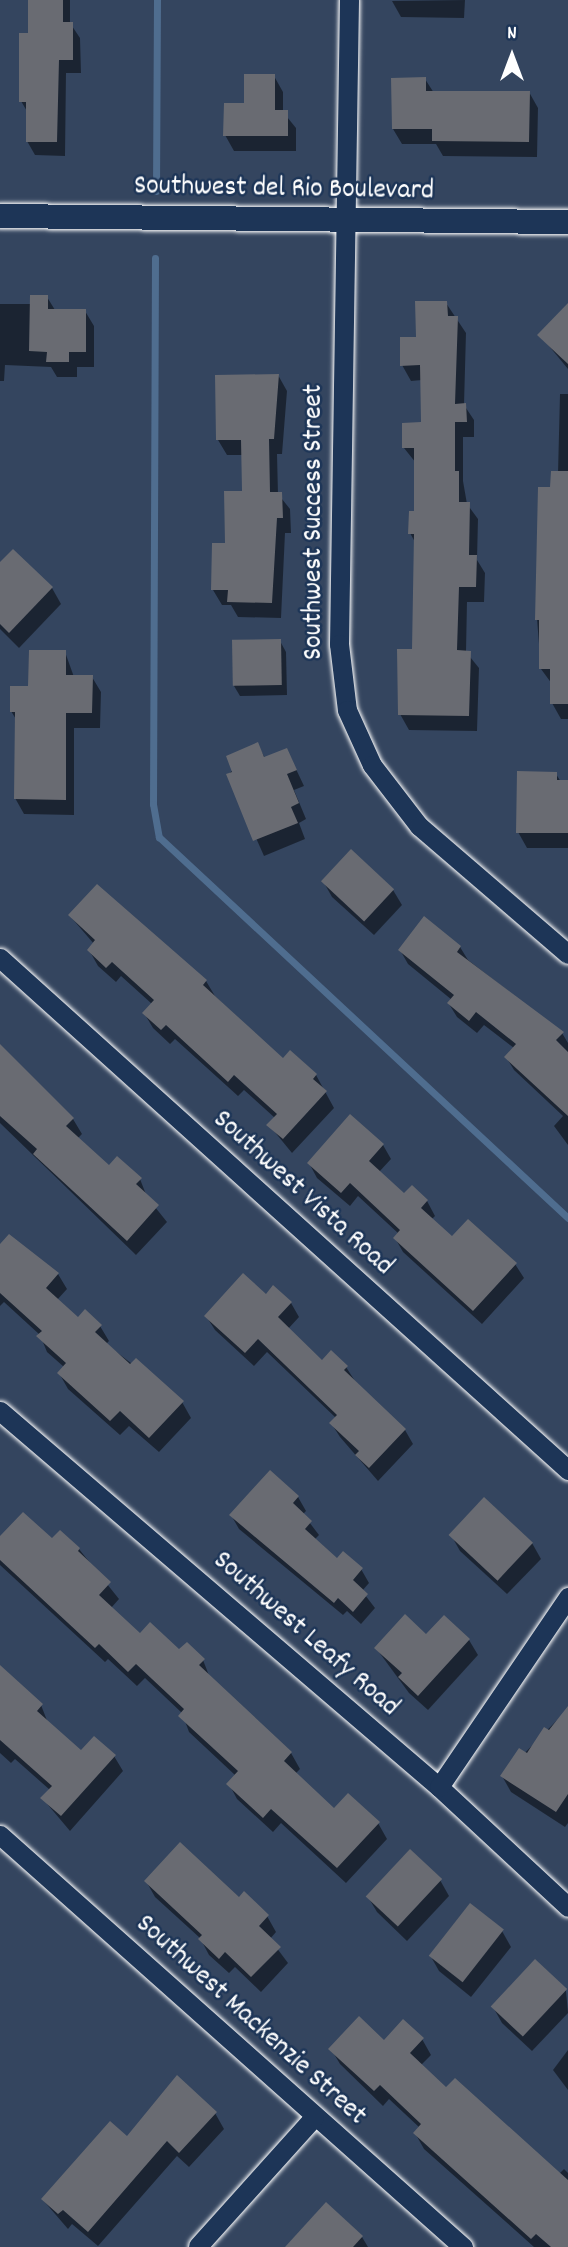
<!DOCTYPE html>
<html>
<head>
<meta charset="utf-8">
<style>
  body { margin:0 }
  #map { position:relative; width:568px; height:2247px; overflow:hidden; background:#34455f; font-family:Dekko,sans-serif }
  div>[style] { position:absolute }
  .shadow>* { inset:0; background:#0007 }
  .stream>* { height:7px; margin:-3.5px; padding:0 3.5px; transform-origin:3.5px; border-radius:3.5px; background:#4f6d8f }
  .building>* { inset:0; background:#696b72; transform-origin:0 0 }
  .roads { filter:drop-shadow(0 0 2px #fff) drop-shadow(0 0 2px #fff) }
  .minor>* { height:19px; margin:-9.5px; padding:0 9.5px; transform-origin:9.5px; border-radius:9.5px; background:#1d3557 }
  .tertiary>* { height:24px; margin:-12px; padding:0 12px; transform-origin:12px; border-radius:12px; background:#1d3557 }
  span { translate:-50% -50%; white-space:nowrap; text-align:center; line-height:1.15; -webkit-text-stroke:5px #1d3557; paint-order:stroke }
  .street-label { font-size:28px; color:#fff }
  .north { position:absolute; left:477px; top:21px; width:70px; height:70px; -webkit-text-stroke:5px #1d3557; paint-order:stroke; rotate:0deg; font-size:19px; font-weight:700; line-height:28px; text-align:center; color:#fff }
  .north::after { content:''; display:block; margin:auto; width:24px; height:32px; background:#fff; clip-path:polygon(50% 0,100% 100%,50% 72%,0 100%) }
</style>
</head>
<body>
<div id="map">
  <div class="shadow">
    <div style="clip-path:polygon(29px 0,70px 0,70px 23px,80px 38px,81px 73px,66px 73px,65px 156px,35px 155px,27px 141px,28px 113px,21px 101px,30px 35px)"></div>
    <div style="clip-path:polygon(465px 0,464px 18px,401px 17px,392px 1px)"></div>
    <div style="clip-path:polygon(274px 76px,283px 92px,283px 112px,296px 128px,296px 151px,234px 151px,225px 135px)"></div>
    <div style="clip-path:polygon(425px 79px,434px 93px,529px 92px,538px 108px,537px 157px,443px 156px,436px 144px,402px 144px,393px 129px)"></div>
    <div style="clip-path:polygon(47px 297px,55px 310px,85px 311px,94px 326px,94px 367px,77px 367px,77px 377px,57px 377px,51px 367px,5px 365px,4px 381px,0 381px,0 304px,32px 304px)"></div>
    <div style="clip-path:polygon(446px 303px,466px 333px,464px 405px,474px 420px,474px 437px,463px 437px,463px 481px,467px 504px,478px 519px,477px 560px,485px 573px,484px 602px,467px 602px,466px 652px,479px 668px,477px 731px,409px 730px,400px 714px,414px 651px,416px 544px,410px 533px,415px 512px,416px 463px,404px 448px,423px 424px,422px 380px,411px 381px,402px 365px)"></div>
    <div style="clip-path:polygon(568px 305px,568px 369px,540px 335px)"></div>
    <div style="clip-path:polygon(278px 375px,287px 391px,282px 454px,277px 454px,278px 494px,290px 509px,291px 533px,285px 533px,281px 618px,238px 617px,231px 605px,222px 605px,213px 590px,243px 492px,243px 455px,227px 455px,218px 440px)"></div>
    <div style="clip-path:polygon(560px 394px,568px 394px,568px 719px,561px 719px,552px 703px,552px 684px,541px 669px,537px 619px,552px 489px,558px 473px)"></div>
    <div style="clip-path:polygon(13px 551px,52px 588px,61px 604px,19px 648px,0 629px,0 565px)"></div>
    <div style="clip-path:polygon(280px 641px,286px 652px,287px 695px,240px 696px,234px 686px)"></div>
    <div style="clip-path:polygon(65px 652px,74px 677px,92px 677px,101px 692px,100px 728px,74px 728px,74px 815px,24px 814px,15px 798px,17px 721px,11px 711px)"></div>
    <div style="clip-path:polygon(257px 744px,265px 758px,287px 750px,304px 786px,294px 790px,306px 819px,299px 823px,305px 839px,264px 856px,228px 775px)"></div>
    <div style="clip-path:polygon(556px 774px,561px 782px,568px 782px,568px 848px,527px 848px,518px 832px)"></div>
    <div style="clip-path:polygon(323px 881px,393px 890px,402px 905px,374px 935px,332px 897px)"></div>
    <div style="clip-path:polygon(70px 916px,206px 981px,215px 996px,283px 1061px,316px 1075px,334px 1108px,292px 1153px,269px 1125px,275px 1118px,244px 1090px,238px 1096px,175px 1039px,170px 1044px,153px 1028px,144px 1013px,152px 1004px,121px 976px,116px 982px,98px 966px,89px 950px,94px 944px)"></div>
    <div style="clip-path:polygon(460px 947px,468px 960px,562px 1033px,568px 1043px,568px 1145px,554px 1126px,563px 1116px,514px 1070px,506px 1057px,514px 1048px,484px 1025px,477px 1033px,457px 1017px,449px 1004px,452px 1000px,408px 964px,400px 950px)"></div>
    <div style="clip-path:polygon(0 1047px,73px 1119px,82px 1134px,77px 1139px,109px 1168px,140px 1179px,147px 1197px,167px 1222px,136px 1255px,0 1123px)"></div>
    <div style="clip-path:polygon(383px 1145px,391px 1159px,379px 1172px,405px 1196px,427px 1201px,435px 1216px,431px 1220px,452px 1239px,515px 1264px,524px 1278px,482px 1324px,403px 1252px,395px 1238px,399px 1234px,358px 1196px,350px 1206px,317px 1178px,309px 1163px)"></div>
    <div style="clip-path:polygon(0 1247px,58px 1274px,67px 1289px,57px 1300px,78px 1319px,100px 1326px,109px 1341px,106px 1344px,182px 1402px,191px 1418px,159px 1452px,129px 1426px,120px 1435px,68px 1389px,59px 1373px,64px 1367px,47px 1352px,40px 1335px,4px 1302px,0 1306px)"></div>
    <div style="clip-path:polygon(266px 1296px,291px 1303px,299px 1317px,288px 1329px,322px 1362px,346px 1367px,355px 1381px,405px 1430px,413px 1444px,378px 1481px,340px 1437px,331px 1423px,336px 1418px,267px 1352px,254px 1366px,215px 1330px,206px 1316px)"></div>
    <div style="clip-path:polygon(270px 1472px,298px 1497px,306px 1511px,303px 1514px,319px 1535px,314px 1540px,337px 1561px,361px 1569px,369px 1583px,362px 1591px,375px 1608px,361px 1624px,347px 1611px,343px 1615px,239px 1529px,231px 1515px)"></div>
    <div style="clip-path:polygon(451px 1535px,532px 1543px,541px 1559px,507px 1594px,460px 1551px)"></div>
    <div style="clip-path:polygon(0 1539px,52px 1541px,79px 1549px,119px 1599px,111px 1608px,140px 1635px,203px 1660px,210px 1678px,291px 1753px,300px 1769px,295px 1774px,334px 1810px,378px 1823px,387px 1839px,346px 1883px,281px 1823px,273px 1832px,237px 1799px,229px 1784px,236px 1776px,189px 1732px,182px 1713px,145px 1678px,137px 1686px,108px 1659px,105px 1662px,0 1565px)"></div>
    <div style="clip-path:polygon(427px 1636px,469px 1640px,478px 1655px,428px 1710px,409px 1693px,376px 1648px)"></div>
    <div style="clip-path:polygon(0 1671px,41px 1705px,48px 1723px,81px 1753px,114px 1756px,123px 1771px,70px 1831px,43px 1799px,50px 1790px,15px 1759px,11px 1763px,0 1753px)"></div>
    <div style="clip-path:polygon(568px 1709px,568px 1823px,565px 1827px,511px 1792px,502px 1776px)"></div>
    <div style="clip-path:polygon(440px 1880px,449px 1896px,407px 1941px,377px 1912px,368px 1897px)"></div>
    <div style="clip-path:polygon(146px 1881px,239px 1899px,267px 1916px,276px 1932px,270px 1939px,288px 1963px,261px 1992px,235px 1967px,229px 1973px,209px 1955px,200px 1938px,155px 1897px)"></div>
    <div style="clip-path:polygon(502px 1931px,511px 1947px,471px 1997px,439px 1971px,430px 1955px)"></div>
    <div style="clip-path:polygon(535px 1962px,566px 1991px,568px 2013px,532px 2051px,502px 2023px,493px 2007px)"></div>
    <div style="clip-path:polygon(422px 2039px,431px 2055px,421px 2065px,446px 2089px,559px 2174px,564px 2169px,568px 2173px,568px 2247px,534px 2247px,424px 2149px,415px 2133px,420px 2128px,389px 2099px,383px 2106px,340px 2064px,331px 2049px)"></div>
    <div style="clip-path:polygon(568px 2050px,568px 2090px,553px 2070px)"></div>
    <div style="clip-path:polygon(215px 2113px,224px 2129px,189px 2167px,177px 2156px,98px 2246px,72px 2224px,68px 2229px,43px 2200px,127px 2138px)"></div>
    <div style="clip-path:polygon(362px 2237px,368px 2247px,296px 2247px)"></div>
  </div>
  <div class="stream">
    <div style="left:156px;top:191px;width:191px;rotate:-89.7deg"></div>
    <div style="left:155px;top:258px;width:546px;rotate:90.21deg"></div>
    <div style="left:153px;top:804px;width:34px;rotate:80deg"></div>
    <div style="left:159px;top:837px;width:559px;rotate:42.97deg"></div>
  </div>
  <div class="building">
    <div style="clip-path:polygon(28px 0,63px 0,63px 22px,73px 22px,73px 60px,59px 60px,57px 142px,26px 142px,26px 102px,19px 102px,19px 33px,28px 33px)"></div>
    <div style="clip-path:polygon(244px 74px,275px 74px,275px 110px,288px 110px,288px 136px,223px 136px,224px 103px,244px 103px)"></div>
    <div style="clip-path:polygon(426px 77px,426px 91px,530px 91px,529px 142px,432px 141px,432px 129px,392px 129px,391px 78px)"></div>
    <div style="clip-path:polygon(30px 295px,48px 295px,48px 309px,86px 309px,86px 352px,69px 352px,69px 362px,46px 362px,47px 352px,29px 351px)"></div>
    <div style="clip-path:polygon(415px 301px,447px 301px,448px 316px,458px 316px,455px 404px,466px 403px,467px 422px,455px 422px,455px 471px,459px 471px,459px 502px,470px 502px,469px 555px,477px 555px,476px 587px,459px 587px,457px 650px,471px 651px,469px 716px,398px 715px,397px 649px,412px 649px,414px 534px,408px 534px,409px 511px,414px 511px,414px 448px,402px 448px,402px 423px,421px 422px,420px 365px,400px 366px,400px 337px,416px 337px)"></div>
    <div style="clip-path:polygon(568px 303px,568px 364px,537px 335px)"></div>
    <div style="clip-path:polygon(279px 374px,274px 439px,269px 439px,270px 492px,282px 492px,283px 518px,277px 518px,272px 603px,227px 602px,228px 590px,211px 590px,212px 543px,225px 543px,224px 491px,242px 491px,241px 440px,216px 440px,215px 375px)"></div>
    <div style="clip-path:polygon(551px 471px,568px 471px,568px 704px,550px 704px,550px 669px,539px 669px,539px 620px,535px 620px,538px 487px,550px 487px)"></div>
    <div style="clip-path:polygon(13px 549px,53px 587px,9px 633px,0 624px,0 562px)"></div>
    <div style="left:281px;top:639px;width:46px;height:49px;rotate:89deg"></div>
    <div style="clip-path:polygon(29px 650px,66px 650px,66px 675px,93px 675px,92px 713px,66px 713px,66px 800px,14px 799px,15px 712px,10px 712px,10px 686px,28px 686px)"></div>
    <div style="clip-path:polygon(258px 742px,264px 757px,287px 748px,297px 770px,287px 774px,299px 803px,291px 807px,298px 823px,253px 841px,226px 774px,232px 772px,226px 756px)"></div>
    <div style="clip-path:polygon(517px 771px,557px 772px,557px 780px,568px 780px,568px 833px,516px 833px)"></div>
    <div style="left:351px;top:849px;width:59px;height:44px;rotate:43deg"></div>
    <div style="clip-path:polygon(97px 884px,207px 980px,203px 985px,283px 1058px,290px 1050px,317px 1074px,313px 1079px,327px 1091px,283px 1139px,266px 1125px,277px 1114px,234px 1075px,228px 1082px,166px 1025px,161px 1030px,142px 1013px,154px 1000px,112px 962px,106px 968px,87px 950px,95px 940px,68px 915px)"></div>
    <div style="clip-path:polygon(424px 916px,461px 946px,457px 952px,564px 1032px,556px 1040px,568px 1052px,568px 1116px,504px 1057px,516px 1044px,476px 1012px,469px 1021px,447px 1003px,454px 995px,398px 950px)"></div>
    <div style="clip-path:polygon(0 1044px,74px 1118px,66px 1126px,109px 1165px,117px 1156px,142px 1178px,136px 1184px,159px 1205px,127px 1241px,33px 1154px,37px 1149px,0 1116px)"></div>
    <div style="clip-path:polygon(350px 1114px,384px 1144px,369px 1161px,404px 1193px,412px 1185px,428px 1200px,421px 1208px,452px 1236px,468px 1219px,517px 1263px,473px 1311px,393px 1238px,400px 1230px,350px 1183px,341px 1193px,307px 1163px)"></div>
    <div style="clip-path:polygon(9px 1234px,59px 1273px,46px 1288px,78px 1317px,85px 1309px,102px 1325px,95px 1332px,130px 1364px,136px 1358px,184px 1401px,149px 1438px,120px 1411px,110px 1421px,57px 1373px,66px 1363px,36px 1336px,42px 1331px,0 1293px,0 1244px)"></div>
    <div style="clip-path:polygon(243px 1273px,266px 1294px,273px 1285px,292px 1302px,278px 1317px,322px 1360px,331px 1350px,348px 1366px,344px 1370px,406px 1429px,369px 1468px,355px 1455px,359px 1451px,329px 1423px,337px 1415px,258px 1339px,245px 1353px,204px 1316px)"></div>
    <div style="clip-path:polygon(270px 1470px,299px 1496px,293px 1503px,312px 1521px,305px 1529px,337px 1558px,343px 1551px,363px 1568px,353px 1580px,368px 1594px,353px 1612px,338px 1598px,334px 1603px,229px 1515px)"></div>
    <div style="left:484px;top:1497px;width:67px;height:52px;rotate:43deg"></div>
    <div style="clip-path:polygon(23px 1512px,52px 1538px,60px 1530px,80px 1548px,78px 1551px,111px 1582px,99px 1595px,140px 1633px,150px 1622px,179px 1649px,187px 1642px,205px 1659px,199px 1665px,292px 1752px,284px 1761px,334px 1808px,348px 1793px,380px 1822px,337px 1868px,271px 1809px,263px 1818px,226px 1784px,238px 1771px,178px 1716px,184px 1709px,136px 1664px,128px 1672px,99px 1644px,95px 1648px,0 1560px,0 1536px)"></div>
    <div style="clip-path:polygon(405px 1614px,426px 1634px,444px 1615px,470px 1639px,418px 1696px,398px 1677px,402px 1673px,374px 1648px)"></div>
    <div style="clip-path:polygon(0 1665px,43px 1704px,37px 1711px,81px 1750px,94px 1736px,116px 1755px,61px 1816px,40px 1798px,52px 1786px,0 1740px)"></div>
    <div style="clip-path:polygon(568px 1706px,568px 1794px,556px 1812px,500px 1776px,519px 1748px,527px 1753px,544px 1727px,549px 1730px)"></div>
    <div style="clip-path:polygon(180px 1842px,239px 1897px,244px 1891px,269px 1915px,259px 1926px,281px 1947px,251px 1977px,225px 1952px,219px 1959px,198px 1939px,202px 1935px,144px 1881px)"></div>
    <div style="left:410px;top:1849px;width:44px;height:65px;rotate:43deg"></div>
    <div style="left:470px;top:1903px;width:43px;height:67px;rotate:38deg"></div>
    <div style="left:535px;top:1959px;width:44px;height:65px;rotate:43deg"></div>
    <div style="clip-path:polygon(359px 2016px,384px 2040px,403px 2019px,424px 2038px,410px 2053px,446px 2087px,455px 2078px,568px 2180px,568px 2247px,551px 2247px,536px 2234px,531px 2239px,413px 2133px,421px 2124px,380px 2085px,374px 2091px,328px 2049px)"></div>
    <div style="clip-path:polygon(177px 2075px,217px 2112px,179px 2153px,167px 2141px,88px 2232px,63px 2210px,58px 2214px,41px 2199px,110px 2121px,127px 2136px)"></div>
    <div style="clip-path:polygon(326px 2202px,363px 2236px,353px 2247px,285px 2247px)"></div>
  </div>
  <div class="roads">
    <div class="minor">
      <div style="left:349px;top:0;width:644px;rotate:90.89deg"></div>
      <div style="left:339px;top:644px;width:66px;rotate:83.1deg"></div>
      <div style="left:347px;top:710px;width:60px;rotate:65.6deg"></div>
      <div style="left:372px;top:765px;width:77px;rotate:52.4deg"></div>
      <div style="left:419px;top:826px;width:196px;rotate:40.7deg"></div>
      <div style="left:0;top:958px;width:765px;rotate:42.03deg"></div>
      <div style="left:0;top:1411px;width:578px;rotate:40.58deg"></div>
      <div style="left:439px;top:1787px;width:176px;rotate:42.9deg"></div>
      <div style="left:439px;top:1787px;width:230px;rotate:-55.8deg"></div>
      <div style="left:0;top:1835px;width:620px;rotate:41.66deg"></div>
      <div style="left:198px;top:2246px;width:173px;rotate:-48deg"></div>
    </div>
    <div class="tertiary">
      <div style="left:0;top:216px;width:568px;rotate:0.61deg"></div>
    </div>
  </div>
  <div class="street-label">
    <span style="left:284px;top:190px;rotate:1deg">Southwest del Rio Boulevard</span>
    <span style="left:315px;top:522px;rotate:-90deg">Southwest Success Street</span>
    <span style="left:302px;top:1194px;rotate:42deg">Southwest Vista Road</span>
    <span style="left:305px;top:1635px;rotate:41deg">Southwest Leafy Road</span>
    <span style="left:250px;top:2021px;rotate:42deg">Southwest Mackenzie Street</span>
  </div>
  <div class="north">N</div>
</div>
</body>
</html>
